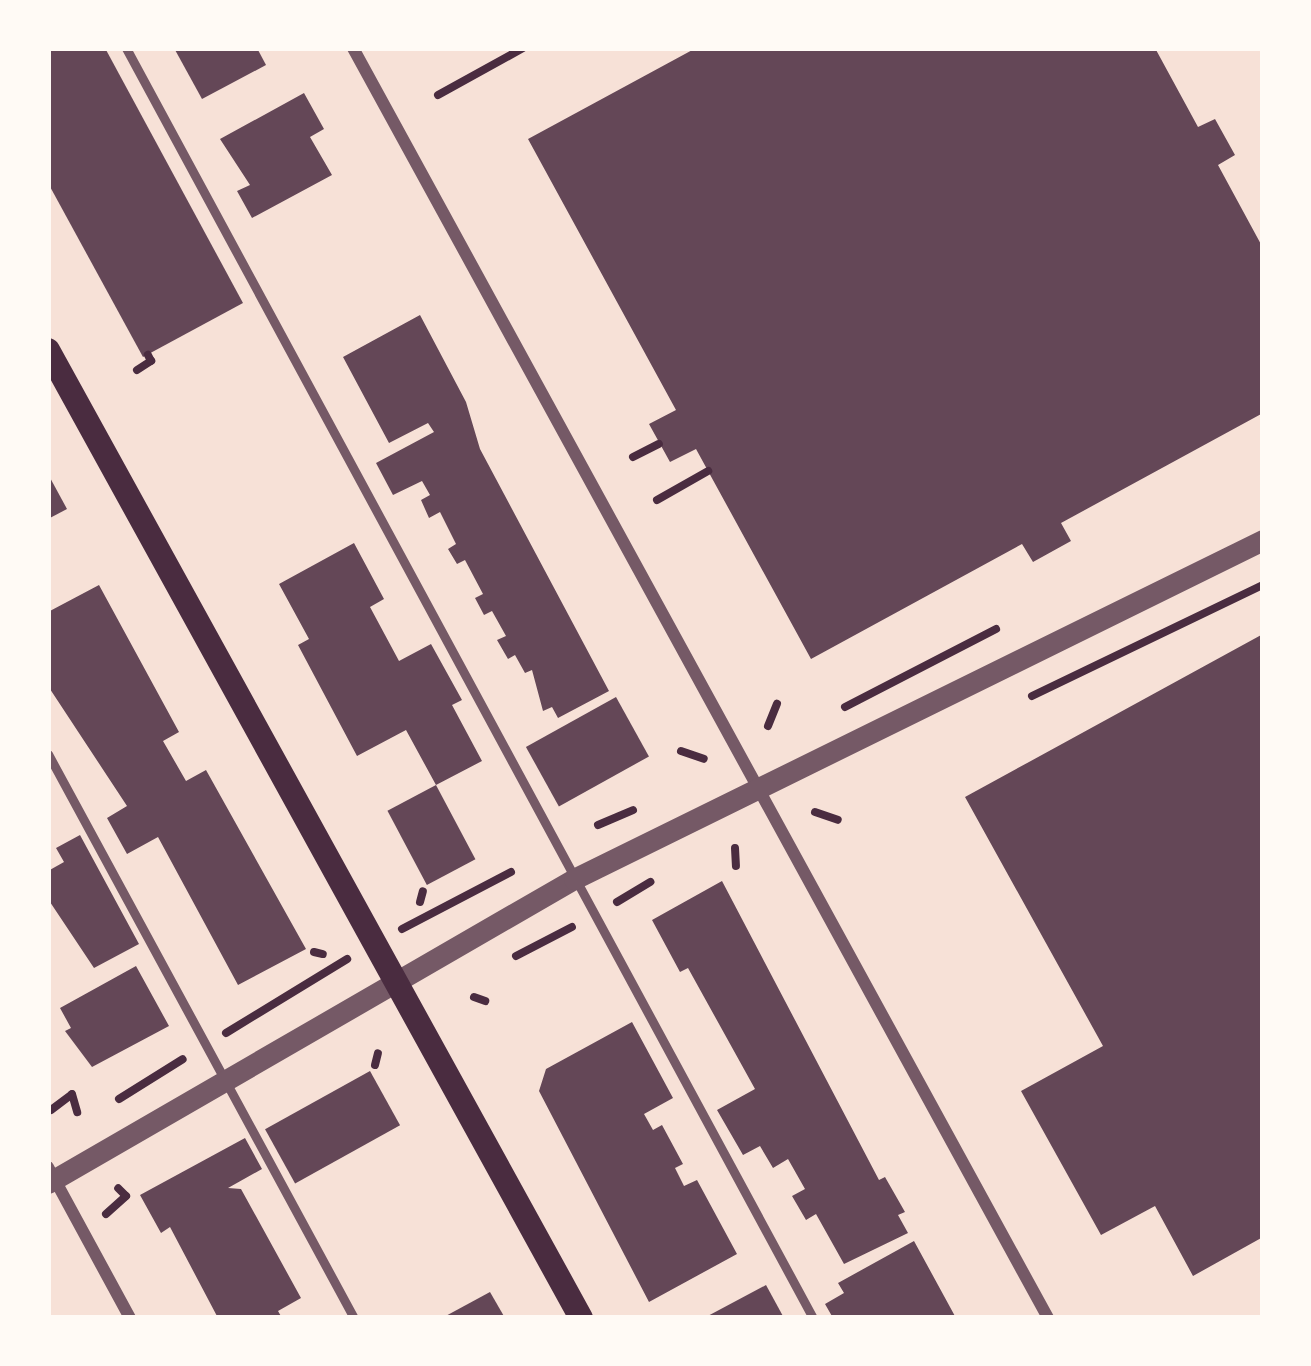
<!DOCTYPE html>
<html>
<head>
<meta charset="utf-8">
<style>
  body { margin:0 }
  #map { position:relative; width:1311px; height:1366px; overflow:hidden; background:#f7e1d7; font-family:"Fira Sans",sans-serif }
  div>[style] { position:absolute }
  .building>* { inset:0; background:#644757; transform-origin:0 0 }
  .path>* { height:8px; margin:-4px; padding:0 4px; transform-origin:4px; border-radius:4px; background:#4a2c40 }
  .service>* { height:9px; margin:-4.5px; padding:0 4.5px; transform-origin:4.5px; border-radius:4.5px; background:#755966 }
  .minor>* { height:12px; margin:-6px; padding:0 6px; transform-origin:6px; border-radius:6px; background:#755966 }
  .tertiary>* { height:21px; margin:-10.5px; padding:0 10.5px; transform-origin:10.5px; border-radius:10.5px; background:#755966 }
  .secondary>* { height:24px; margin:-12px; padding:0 12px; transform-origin:12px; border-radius:12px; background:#4a2c40 }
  span { translate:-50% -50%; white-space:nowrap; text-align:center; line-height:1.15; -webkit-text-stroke:9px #fffaf5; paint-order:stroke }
  .frame { position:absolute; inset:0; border:51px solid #fffaf5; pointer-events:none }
</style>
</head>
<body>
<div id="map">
  <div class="building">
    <div style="clip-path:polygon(48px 48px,105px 48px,243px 303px,143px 357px,48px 183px)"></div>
    <div style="clip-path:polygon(174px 48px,257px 48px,266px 65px,202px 99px)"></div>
    <div style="clip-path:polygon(696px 48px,1155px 48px,1198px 127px,1215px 119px,1235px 155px,1218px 165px,1263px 248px,1263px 413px,1061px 523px,1071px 541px,1033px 562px,1022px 544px,811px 659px,696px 449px,670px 462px,649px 424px,676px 410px,528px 139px)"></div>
    <div style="clip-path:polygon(304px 93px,324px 129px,310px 137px,332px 175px,252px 218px,237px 191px,250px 185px,220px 139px)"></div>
    <div style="clip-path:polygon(420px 315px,466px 402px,480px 449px,609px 691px,558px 718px,552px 707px,543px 711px,532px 670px,525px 673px,515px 655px,508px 659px,497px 640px,506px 636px,492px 611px,484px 615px,475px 598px,483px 594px,465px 560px,457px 564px,448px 549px,456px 544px,440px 512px,429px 518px,421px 500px,430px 495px,422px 481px,393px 495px,376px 463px,434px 432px,428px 423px,389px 443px,343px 357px)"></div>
    <div style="clip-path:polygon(48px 474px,67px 509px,48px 519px)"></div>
    <div style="clip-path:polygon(354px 543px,384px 599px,370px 607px,399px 661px,431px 644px,462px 700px,452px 705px,482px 761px,436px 785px,406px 730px,357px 756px,298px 645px,309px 639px,279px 584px)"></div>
    <div style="clip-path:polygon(99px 585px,179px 732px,163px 741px,186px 781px,206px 770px,306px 949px,238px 985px,158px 837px,127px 854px,107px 818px,127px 806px,48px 686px,48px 612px)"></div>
    <div style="clip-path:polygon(1263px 634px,1263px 1237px,1193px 1276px,1155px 1206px,1101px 1235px,1021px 1091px,1103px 1046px,965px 797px)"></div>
    <div style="left:616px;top:697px;width:68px;height:103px;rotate:61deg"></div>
    <div style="left:436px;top:785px;width:84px;height:55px;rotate:62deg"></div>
    <div style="clip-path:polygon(80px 835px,139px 944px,94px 968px,48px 899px,48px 871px,64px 862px,56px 848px)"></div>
    <div style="clip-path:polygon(722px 881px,879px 1180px,885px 1177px,905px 1212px,898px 1215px,908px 1233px,844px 1264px,816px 1214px,806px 1220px,792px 1196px,805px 1189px,788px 1159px,773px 1168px,760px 1146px,743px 1155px,717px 1110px,755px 1089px,688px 968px,680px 972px,652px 920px)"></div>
    <div style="clip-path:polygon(136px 966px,169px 1026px,92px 1067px,65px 1031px,71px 1028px,60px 1008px)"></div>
    <div style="clip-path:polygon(632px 1022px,673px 1098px,644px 1114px,653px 1130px,662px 1125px,683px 1164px,675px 1168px,684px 1186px,697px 1180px,737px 1254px,649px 1302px,539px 1091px,546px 1069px)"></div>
    <div style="left:370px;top:1071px;width:62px;height:120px;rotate:61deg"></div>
    <div style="clip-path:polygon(245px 1138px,262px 1169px,228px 1188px,241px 1189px,301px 1298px,278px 1311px,282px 1318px,218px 1318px,170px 1227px,161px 1233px,140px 1195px)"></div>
    <div style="clip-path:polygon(914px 1241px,956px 1318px,833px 1318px,825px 1304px,844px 1293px,838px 1283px)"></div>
    <div style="clip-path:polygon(766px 1285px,784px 1318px,704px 1318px)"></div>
    <div style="clip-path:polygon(490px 1292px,505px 1318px,442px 1318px)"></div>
  </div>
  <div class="path">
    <div style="left:438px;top:95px;width:97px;rotate:-28.9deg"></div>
    <div style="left:137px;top:370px;width:17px;rotate:-33deg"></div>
    <div style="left:151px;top:361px;width:7px;rotate:-117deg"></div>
    <div style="left:633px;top:457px;width:29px;rotate:-27deg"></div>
    <div style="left:657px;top:500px;width:59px;rotate:-29.6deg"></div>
    <div style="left:1032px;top:696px;width:256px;rotate:-25.7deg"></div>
    <div style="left:845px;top:707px;width:170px;rotate:-27.3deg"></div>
    <div style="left:768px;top:726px;width:24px;rotate:-68deg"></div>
    <div style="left:681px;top:751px;width:24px;rotate:19deg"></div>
    <div style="left:815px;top:812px;width:24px;rotate:19deg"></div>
    <div style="left:598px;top:825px;width:38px;rotate:-23deg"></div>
    <div style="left:735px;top:848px;width:18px;rotate:87deg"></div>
    <div style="left:420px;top:902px;width:11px;rotate:-75deg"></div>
    <div style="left:617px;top:902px;width:39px;rotate:-31deg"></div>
    <div style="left:402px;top:929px;width:123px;rotate:-27.6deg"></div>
    <div style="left:314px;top:952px;width:9px;rotate:13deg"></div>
    <div style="left:516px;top:956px;width:63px;rotate:-27.4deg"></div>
    <div style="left:474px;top:997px;width:12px;rotate:20deg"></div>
    <div style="left:226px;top:1033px;width:142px;rotate:-31.4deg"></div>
    <div style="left:375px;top:1065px;width:12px;rotate:-76deg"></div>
    <div style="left:119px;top:1099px;width:75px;rotate:-32deg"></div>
    <div style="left:51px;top:1110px;width:26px;rotate:-37deg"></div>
    <div style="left:72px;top:1094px;width:19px;rotate:74deg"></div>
    <div style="left:106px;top:1214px;width:27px;rotate:-42deg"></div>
    <div style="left:126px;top:1196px;width:11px;rotate:-135deg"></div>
  </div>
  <div class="service">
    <div style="left:126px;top:48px;width:1444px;rotate:61.59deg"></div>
    <div style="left:48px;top:754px;width:642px;rotate:61.52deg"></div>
  </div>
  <div class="minor">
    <div style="left:353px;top:48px;width:1448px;rotate:61.31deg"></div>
    <div style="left:48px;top:1167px;width:172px;rotate:61.5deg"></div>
  </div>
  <div class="tertiary">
    <div style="left:48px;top:1183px;width:608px;rotate:-30.03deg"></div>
    <div style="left:574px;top:879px;width:768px;rotate:-26.2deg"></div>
  </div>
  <div class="secondary">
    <div style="left:48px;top:350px;width:1105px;rotate:61.16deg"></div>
  </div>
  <div class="frame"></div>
</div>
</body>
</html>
